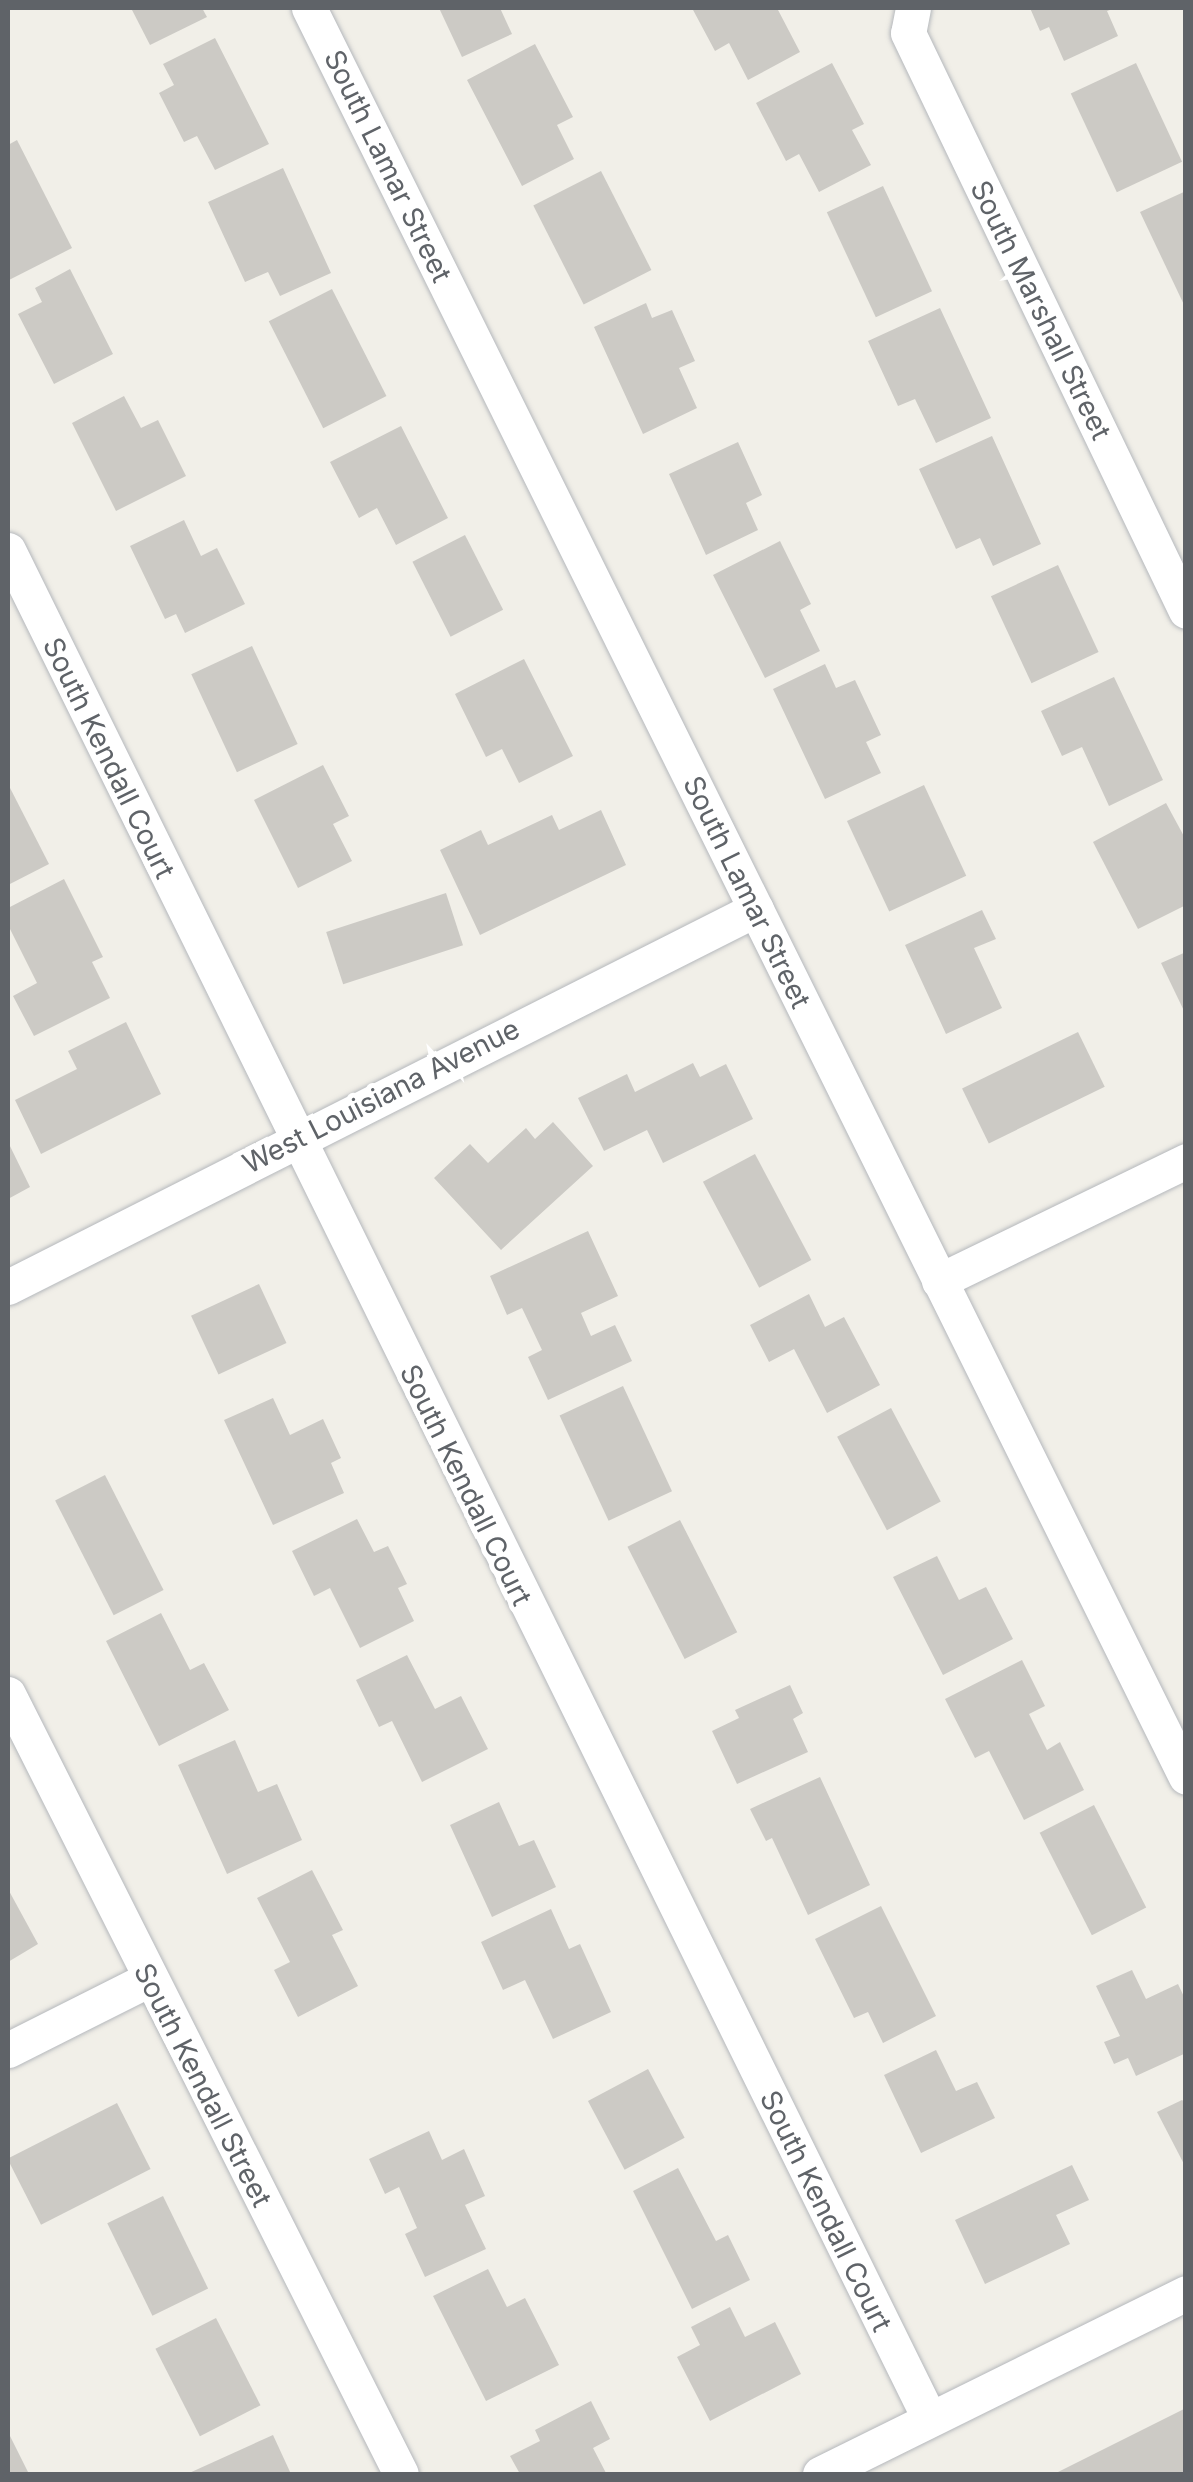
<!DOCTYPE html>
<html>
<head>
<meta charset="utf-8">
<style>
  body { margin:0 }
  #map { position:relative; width:1193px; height:2482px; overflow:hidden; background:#f1efe8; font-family:Inter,sans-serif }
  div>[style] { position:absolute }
  .building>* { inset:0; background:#cccac5; transform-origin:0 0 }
  .roads { filter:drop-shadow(0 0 2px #b5b8bc) drop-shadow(0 0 2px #b5b8bc) }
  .minor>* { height:35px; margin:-17.5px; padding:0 17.5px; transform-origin:17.5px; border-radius:17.5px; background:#fff }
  span { translate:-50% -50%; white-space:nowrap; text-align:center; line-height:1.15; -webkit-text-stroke:10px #fff; paint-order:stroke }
  .street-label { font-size:28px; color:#5f6368 }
  .frame { position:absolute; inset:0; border:10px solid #5f6368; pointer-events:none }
</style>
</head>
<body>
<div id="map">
  <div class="building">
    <div style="clip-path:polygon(131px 8px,202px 8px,207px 17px,150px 45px)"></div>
    <div style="clip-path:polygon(439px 8px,500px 8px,512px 34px,462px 57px)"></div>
    <div style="clip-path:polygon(692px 8px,777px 8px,800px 52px,748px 80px,729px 43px,715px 51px)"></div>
    <div style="clip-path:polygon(1030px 8px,1115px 8px,1107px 11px,1118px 36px,1064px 61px,1049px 27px,1040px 31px)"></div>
    <div style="clip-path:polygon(215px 38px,269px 144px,215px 170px,197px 136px,184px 142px,159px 93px,174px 85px,163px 64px)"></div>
    <div style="clip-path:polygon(535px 44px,573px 117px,557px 125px,574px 159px,522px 186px,467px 80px)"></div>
    <div style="clip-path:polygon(832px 63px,864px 124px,852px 130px,871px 165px,819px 192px,799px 154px,786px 161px,756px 103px)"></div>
    <div style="left:1136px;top:63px;width:109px;height:72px;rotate:65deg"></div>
    <div style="clip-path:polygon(17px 140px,72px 248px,9px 280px,8px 145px)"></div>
    <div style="clip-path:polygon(283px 168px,331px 273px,280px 296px,268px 272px,245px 282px,208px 202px)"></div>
    <div style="left:601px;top:171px;width:111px;height:76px;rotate:63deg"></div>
    <div style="left:883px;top:186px;width:116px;height:62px;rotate:65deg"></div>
    <div style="clip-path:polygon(1186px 191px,1186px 309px,1140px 212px)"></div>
    <div style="clip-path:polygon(70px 269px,113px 354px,54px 384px,18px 314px,42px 302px,35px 288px)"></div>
    <div style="left:332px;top:289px;width:120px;height:71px;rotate:63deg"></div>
    <div style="clip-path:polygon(646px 303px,652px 318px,672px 310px,695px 361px,679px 368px,697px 408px,643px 434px,594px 327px)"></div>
    <div style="clip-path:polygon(940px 308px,991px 418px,936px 443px,915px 399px,898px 406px,868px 341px)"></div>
    <div style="clip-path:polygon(124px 396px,141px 428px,158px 420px,186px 476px,116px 511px,72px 423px)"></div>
    <div style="clip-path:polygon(401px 426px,448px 518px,396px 545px,377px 508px,359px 518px,330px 462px)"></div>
    <div style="clip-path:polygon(992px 436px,1041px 544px,993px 566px,980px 538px,956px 549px,919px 469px)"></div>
    <div style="clip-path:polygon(738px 442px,762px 495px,746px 503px,758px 530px,706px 555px,669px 474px)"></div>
    <div style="clip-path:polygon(184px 520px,201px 556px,217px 548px,245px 604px,185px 633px,176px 614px,165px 619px,130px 546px)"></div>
    <div style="left:465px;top:535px;width:84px;height:59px;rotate:63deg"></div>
    <div style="clip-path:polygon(780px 541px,811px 604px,800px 610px,820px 651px,765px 678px,713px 575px)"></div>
    <div style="left:1058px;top:565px;width:96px;height:74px;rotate:65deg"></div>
    <div style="left:252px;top:646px;width:108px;height:67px;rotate:65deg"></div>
    <div style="clip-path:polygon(524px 659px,573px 756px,519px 783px,502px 749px,486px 757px,455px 694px)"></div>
    <div style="clip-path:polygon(825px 664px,836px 688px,855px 680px,881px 735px,866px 742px,881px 773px,825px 799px,773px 689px)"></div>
    <div style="clip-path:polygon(1114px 677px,1163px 780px,1109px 806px,1082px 747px,1062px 756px,1041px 711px)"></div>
    <div style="clip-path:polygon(323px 765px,349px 816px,333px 824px,352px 861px,298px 888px,254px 800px)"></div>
    <div style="clip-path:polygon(8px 784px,49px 864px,8px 885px)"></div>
    <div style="left:924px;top:785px;width:100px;height:85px;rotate:65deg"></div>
    <div style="clip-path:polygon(1166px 803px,1186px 840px,1186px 905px,1138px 929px,1093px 842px)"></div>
    <div style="clip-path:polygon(601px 810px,626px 865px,480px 935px,440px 850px,481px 830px,488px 845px,552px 815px,559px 830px)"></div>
    <div style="clip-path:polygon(64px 879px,103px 957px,92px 962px,110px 998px,34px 1036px,13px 996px,37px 983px,8px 925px,8px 908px)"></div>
    <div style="left:446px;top:893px;width:55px;height:126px;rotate:72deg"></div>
    <div style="clip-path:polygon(982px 910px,996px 939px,974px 948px,1002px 1008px,946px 1034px,905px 945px)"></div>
    <div style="clip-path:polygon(1186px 952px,1186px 1015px,1161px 963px)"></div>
    <div style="clip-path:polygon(126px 1022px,161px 1094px,41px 1154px,15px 1100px,77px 1069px,68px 1051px)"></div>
    <div style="left:1078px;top:1032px;width:61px;height:129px;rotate:64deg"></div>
    <div style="clip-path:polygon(693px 1063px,700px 1077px,726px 1064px,753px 1119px,663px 1163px,647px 1130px,604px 1151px,578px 1098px,627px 1074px,635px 1092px)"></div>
    <div style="clip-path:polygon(553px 1122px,593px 1166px,501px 1250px,434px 1178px,470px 1144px,488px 1163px,526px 1128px,535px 1139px)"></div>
    <div style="clip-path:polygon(8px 1142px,30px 1187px,8px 1199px)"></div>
    <div style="left:755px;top:1154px;width:120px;height:59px;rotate:62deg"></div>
    <div style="clip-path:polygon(588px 1231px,618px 1296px,581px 1313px,591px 1336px,615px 1325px,632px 1361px,548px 1400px,528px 1357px,542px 1350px,522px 1308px,507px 1315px,490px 1276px)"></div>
    <div style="left:259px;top:1284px;width:65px;height:75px;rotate:65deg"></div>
    <div style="clip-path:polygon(809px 1294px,825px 1327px,844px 1317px,880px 1385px,827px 1413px,794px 1349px,769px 1362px,750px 1325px)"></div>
    <div style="left:623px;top:1386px;width:116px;height:70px;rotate:65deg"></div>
    <div style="clip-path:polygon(273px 1398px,290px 1435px,323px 1419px,341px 1458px,331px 1463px,344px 1493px,273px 1525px,224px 1420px)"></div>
    <div style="left:891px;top:1408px;width:106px;height:61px;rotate:62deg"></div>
    <div style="left:105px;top:1475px;width:129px;height:56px;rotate:63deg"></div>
    <div style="clip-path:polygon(357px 1519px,374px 1552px,388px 1546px,407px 1584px,398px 1588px,414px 1621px,360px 1648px,330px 1588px,314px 1596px,292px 1551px)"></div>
    <div style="left:680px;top:1520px;width:126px;height:59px;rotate:63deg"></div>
    <div style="clip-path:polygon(937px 1556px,959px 1600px,986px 1587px,1013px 1639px,943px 1675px,893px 1577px)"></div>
    <div style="clip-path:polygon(161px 1613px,190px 1670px,204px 1663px,229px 1710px,159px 1746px,106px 1641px)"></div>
    <div style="clip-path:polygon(407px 1655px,435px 1709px,461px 1696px,488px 1749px,422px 1782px,392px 1721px,379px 1727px,356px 1680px)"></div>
    <div style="clip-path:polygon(1022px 1660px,1045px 1706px,1029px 1714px,1047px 1750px,1060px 1742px,1084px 1790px,1024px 1820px,989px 1751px,975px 1758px,945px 1699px)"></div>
    <div style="clip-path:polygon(790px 1685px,803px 1713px,793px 1719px,808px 1752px,737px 1784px,712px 1731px,739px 1718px,735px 1710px)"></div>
    <div style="clip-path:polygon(235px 1740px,258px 1792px,277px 1784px,302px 1840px,227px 1874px,178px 1765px)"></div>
    <div style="clip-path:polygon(820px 1777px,870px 1885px,808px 1915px,772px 1838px,766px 1841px,750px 1809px)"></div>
    <div style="clip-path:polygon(499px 1802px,519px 1846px,534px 1840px,556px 1887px,492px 1917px,450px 1825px)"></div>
    <div style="left:1094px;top:1805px;width:115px;height:61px;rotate:63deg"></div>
    <div style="clip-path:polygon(312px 1870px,343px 1930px,332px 1935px,358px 1986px,298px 2017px,274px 1970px,290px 1962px,257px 1898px)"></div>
    <div style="clip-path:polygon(8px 1889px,38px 1944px,8px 1962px)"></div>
    <div style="clip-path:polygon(881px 1906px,936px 2016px,883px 2043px,868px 2012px,854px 2018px,815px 1939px)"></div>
    <div style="clip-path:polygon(551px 1909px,569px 1949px,580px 1944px,611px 2012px,553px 2039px,525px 1980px,503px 1990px,481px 1942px)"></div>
    <div style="clip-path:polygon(1132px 1970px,1146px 1999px,1178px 1984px,1186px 2001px,1186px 2053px,1136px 2076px,1128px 2058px,1114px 2064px,1104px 2042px,1120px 2036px,1096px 1986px)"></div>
    <div style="clip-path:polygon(936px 2050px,956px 2091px,977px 2082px,995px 2118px,921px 2153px,884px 2075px)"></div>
    <div style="left:648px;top:2069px;width:78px;height:68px;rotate:62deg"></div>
    <div style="clip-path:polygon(1182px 2100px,1186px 2103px,1186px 2168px,1157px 2112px)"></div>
    <div style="left:117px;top:2103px;width:74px;height:123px;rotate:63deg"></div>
    <div style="clip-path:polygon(429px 2131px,442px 2160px,464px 2149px,485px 2196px,465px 2205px,486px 2249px,425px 2277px,405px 2234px,417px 2228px,399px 2187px,385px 2194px,369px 2159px)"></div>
    <div style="clip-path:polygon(1072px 2165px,1089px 2200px,1056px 2215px,1070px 2244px,985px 2284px,955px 2220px)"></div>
    <div style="clip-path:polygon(678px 2168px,716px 2241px,728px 2235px,750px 2280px,692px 2309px,633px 2191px)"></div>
    <div style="left:163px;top:2196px;width:103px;height:62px;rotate:64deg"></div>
    <div style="clip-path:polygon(488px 2269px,507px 2307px,525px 2298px,559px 2365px,486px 2401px,433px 2296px)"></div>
    <div style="clip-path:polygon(730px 2307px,745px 2337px,775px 2322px,801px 2374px,710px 2421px,677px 2357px,700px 2345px,691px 2327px)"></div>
    <div style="left:216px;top:2318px;width:98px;height:68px;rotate:63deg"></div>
    <div style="clip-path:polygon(591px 2401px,610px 2439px,593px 2448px,606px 2473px,520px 2474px,510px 2456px,540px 2441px,535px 2430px)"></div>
    <div style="clip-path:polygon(1186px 2408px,1186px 2474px,1054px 2474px)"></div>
    <div style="clip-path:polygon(8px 2432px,29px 2474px,8px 2474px)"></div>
    <div style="clip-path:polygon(273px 2435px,291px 2474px,187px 2474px)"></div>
  </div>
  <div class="roads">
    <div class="minor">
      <div style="left:309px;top:8px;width:1974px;rotate:63.63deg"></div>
      <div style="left:913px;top:8px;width:25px;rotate:101deg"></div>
      <div style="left:908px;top:33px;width:641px;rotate:64.31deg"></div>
      <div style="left:8px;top:550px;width:2083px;rotate:63.75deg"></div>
      <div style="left:939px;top:1281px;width:275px;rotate:-25.9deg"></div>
      <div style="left:8px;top:1287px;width:838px;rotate:-26.81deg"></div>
      <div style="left:8px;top:1694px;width:873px;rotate:63.26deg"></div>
      <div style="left:8px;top:2050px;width:158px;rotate:-26.7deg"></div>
      <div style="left:820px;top:2474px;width:408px;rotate:-26.3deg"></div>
    </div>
  </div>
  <div class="street-label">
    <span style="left:388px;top:166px;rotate:64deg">South Lamar Street</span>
    <span style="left:1041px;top:310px;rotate:64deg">South Marshall Street</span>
    <span style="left:109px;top:758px;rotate:64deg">South Kendall Court</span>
    <span style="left:747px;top:892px;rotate:64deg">South Lamar Street</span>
    <span style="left:381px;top:1096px;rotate:-27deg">West Louisiana Avenue</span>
    <span style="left:466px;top:1485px;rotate:64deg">South Kendall Court</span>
    <span style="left:203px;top:2085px;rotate:63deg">South Kendall Street</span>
    <span style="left:826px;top:2211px;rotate:64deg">South Kendall Court</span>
  </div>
  <div class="frame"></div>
</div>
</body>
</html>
